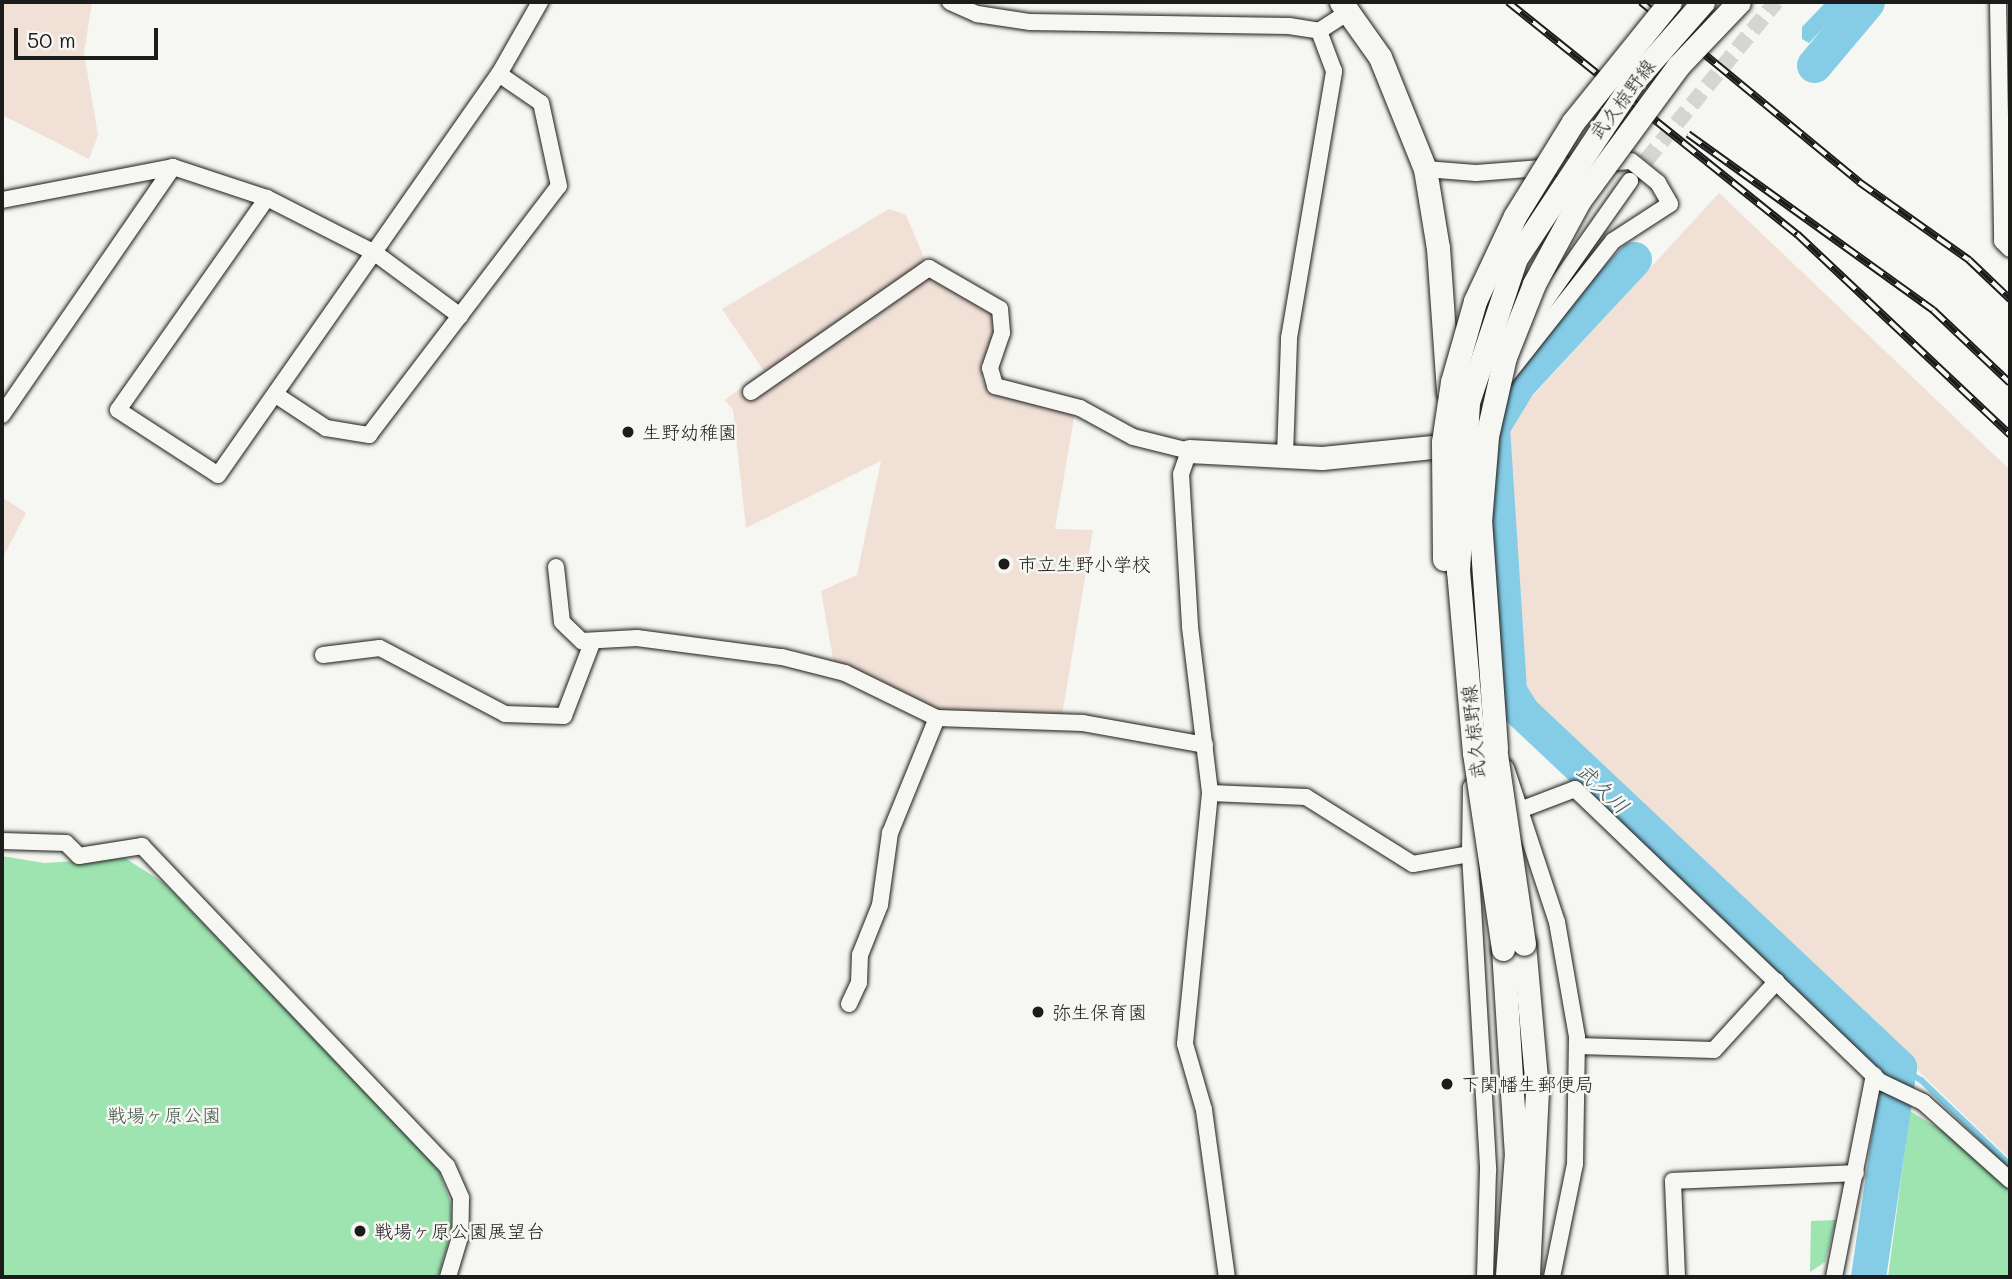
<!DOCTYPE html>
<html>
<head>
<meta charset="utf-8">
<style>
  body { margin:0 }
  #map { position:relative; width:2012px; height:1279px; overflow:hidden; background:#f6f6f2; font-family:Mali,"Klee One",sans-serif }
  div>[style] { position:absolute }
  .built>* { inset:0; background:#f0e0d6 }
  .green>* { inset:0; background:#9ee4b1 }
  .water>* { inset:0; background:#85cde6 }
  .stream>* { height:6px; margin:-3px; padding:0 3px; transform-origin:3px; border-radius:3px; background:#85cde6 }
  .river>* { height:35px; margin:-17.5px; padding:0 17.5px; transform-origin:17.5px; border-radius:17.5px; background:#85cde6 }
  .street-tunnel>* { height:16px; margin-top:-8px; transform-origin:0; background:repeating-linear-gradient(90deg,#d5d5d2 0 16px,transparent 0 24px) }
  .roads { filter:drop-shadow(0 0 2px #1c1c1c) drop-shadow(0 0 2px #1c1c1c) }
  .street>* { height:16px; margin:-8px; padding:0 8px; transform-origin:8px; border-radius:8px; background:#f6f6f2 }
  .secondary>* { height:23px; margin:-11.5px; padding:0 11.5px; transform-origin:11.5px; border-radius:11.5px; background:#f6f6f2 }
  .rail>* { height:8px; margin-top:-4px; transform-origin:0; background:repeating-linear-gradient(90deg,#f6f6f2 0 16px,#1c1c1c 0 32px); box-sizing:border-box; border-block:2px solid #1c1c1c }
  .bridges { filter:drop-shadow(0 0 2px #1c1c1c) drop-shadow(0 0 2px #1c1c1c) }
  .secondary-bridge>* { height:23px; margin:-11.5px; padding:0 11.5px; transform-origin:11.5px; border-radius:11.5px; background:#f6f6f2 }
  .dots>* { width:19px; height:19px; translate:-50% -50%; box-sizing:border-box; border:4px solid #f6f6f2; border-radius:50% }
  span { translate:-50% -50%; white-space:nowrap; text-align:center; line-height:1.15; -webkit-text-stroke:5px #f6f6f2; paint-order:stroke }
  .street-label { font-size:19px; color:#1c1c1c }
  .poi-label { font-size:19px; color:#1c1c1c }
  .left { translate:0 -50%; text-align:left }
  .park-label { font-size:19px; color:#435849 }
  .water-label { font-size:21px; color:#415a63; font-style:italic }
  .frame { position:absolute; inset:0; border:4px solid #1c1c1c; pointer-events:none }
  .scale { position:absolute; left:14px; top:28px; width:144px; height:32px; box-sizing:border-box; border:4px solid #1c1c1c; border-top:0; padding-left:9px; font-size:21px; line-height:24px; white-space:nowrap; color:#1c1c1c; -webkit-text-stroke:5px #f6f6f2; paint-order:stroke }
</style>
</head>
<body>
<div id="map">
  <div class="built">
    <div style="clip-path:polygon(2px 2px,92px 2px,84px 53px,98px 135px,89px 159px,2px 115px)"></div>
    <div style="clip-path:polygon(1719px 193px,2010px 470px,2010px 1159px,1517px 685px,1506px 425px)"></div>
    <div style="clip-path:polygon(889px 209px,906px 215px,931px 274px,997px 312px,998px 329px,981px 378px,988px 390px,1075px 412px,1055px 529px,1093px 530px,1062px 715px,936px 711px,834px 664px,821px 591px,857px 575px,881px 461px,746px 528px,733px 410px,725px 400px,764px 371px,722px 309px)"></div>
    <div style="clip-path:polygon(2px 497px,26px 513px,2px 559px)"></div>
  </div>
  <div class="green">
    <div style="clip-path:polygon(2px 856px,44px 863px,125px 858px,164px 883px,436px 1164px,451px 1203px,452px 1230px,438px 1277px,2px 1277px)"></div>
    <div style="clip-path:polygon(1910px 1111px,1972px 1149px,2010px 1190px,2010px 1277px,1888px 1277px)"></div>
    <div style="clip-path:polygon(1836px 1220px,1825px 1262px,1810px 1272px,1811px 1221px)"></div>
  </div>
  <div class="water">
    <div style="clip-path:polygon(1826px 2px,1885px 2px,1835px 52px,1819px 59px,1838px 24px,1830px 21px,1809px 43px,1802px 39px,1802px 27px)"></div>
  </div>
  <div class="stream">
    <div style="left:1899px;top:1067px;width:26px;rotate:31deg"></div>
    <div style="left:1921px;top:1080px;width:123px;rotate:43.7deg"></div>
  </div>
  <div class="river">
    <div style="left:1814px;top:65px;width:82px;rotate:-49.9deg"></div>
    <div style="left:1634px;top:259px;width:171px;rotate:132.9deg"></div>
    <div style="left:1518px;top:384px;width:50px;rotate:121.2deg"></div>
    <div style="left:1492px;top:427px;width:265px;rotate:86.3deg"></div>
    <div style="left:1509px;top:691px;width:25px;rotate:58deg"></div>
    <div style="left:1522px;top:712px;width:518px;rotate:43.28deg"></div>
    <div style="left:1899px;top:1067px;width:212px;rotate:98.4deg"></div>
  </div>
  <div class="street-tunnel">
    <div style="left:1631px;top:179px;width:229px;rotate:-50.7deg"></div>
  </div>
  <div class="roads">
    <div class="street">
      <div style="left:950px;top:2px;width:30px;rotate:24deg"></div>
      <div style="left:977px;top:14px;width:54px;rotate:8.6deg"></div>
      <div style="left:1030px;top:22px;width:259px;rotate:0.9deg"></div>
      <div style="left:1289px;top:26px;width:30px;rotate:9deg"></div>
      <div style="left:1319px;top:31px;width:35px;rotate:-33deg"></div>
      <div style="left:1998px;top:2px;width:239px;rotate:89deg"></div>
      <div style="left:2002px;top:241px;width:11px;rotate:45deg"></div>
      <div style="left:1425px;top:169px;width:51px;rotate:4.5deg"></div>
      <div style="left:1476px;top:173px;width:155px;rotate:-4.4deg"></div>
      <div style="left:1631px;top:161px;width:35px;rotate:39deg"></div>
      <div style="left:1658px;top:183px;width:24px;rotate:60deg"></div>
      <div style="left:1670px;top:204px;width:68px;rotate:147deg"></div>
      <div style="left:1613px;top:241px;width:237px;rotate:128.3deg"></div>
      <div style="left:267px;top:198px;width:259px;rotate:125.1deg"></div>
      <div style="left:118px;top:410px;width:119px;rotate:33deg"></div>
      <div style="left:218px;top:475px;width:490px;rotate:-55deg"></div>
      <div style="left:499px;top:74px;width:83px;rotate:-60.3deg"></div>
      <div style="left:2px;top:200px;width:174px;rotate:-10.9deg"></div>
      <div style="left:173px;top:167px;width:99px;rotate:18.3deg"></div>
      <div style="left:267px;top:198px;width:121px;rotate:27deg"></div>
      <div style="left:375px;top:253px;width:106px;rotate:36.5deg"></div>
      <div style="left:1520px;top:337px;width:191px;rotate:-54.8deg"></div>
      <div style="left:751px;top:392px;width:217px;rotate:-34.9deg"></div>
      <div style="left:929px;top:268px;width:82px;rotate:30deg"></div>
      <div style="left:1000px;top:309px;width:24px;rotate:85deg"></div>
      <div style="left:1002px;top:333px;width:37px;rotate:109deg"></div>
      <div style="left:990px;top:368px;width:19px;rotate:74deg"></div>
      <div style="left:995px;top:386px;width:88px;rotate:14.5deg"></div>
      <div style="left:1080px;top:408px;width:60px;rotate:28.7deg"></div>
      <div style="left:1133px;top:437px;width:58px;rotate:14deg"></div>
      <div style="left:1189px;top:451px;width:24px;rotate:109deg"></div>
      <div style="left:1181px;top:474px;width:153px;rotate:86.6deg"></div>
      <div style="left:1190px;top:627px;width:167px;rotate:83.1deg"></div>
      <div style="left:1210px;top:793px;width:252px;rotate:95.7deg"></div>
      <div style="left:1185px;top:1044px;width:69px;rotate:73.9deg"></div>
      <div style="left:1204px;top:1110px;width:169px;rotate:82.2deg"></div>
      <div style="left:276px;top:395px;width:60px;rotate:33.4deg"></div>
      <div style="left:326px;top:428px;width:44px;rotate:9.2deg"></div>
      <div style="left:369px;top:435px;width:313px;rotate:-52.7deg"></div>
      <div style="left:559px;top:186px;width:85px;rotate:-102.2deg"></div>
      <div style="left:541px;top:103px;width:51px;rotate:-145.4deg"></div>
      <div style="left:2px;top:415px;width:301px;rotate:-55.4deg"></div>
      <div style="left:1285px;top:455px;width:117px;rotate:-88deg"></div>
      <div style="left:1289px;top:338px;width:271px;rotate:-80.4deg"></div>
      <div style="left:1334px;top:71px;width:43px;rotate:-110.6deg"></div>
      <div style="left:556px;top:567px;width:55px;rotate:83.8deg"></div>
      <div style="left:562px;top:622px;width:28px;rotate:44deg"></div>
      <div style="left:582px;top:641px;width:55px;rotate:-3.1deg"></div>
      <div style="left:637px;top:638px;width:146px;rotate:7.5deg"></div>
      <div style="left:782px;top:657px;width:65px;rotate:14.3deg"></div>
      <div style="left:845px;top:673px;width:102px;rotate:26.1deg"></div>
      <div style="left:937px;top:718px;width:146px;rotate:2deg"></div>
      <div style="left:1083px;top:723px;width:124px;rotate:10.2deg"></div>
      <div style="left:323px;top:655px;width:57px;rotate:-7deg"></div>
      <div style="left:380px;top:648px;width:141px;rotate:27.8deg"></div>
      <div style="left:505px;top:714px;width:59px;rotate:1.9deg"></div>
      <div style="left:564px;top:716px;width:78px;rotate:-69deg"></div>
      <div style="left:1506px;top:768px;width:162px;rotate:71.7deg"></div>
      <div style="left:1557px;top:922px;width:117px;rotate:80.1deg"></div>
      <div style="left:1577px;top:1037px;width:127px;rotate:90.9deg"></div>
      <div style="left:1575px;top:1164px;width:115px;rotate:101.5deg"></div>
      <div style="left:1471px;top:787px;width:67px;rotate:90.9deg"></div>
      <div style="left:1470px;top:854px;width:317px;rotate:86.7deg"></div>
      <div style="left:1488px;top:1170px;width:107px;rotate:91.6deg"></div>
      <div style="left:1210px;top:793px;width:96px;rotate:2.4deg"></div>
      <div style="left:1306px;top:797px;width:126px;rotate:32.1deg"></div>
      <div style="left:1413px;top:864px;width:58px;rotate:-10deg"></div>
      <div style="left:1470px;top:854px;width:67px;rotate:-41.3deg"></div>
      <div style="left:1520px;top:810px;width:59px;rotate:-20.9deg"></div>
      <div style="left:1575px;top:789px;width:424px;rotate:43.8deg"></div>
      <div style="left:1881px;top:1082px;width:47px;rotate:25.5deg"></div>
      <div style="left:1923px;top:1102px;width:117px;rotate:41.9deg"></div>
      <div style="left:2px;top:841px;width:64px;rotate:1.8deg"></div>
      <div style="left:66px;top:843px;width:18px;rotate:45deg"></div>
      <div style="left:79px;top:856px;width:64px;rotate:-9deg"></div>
      <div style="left:142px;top:846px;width:442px;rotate:46.4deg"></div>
      <div style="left:447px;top:1166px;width:35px;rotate:66deg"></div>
      <div style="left:461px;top:1198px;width:39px;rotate:91deg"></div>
      <div style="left:460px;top:1237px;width:42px;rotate:106.7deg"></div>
      <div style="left:849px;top:1004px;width:23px;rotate:-65deg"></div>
      <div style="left:859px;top:983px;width:28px;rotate:-88deg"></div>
      <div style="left:860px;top:955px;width:54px;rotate:-68.2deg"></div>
      <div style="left:880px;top:905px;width:73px;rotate:-82.1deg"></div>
      <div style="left:890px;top:833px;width:124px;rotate:-67.8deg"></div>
      <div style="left:1578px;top:1046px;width:136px;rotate:1.7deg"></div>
      <div style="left:1714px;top:1050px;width:93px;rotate:-47.6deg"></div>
      <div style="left:1677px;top:1277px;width:96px;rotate:-92.4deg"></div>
      <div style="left:1673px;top:1181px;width:183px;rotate:-2.5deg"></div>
      <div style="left:1834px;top:1277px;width:206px;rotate:-78.8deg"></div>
    </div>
    <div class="secondary">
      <div style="left:1341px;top:2px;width:67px;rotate:54.7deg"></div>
      <div style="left:1380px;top:57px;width:121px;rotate:68.1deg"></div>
      <div style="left:1425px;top:169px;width:80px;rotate:80.7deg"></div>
      <div style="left:1438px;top:248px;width:143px;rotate:86deg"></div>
      <div style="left:1189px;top:451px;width:133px;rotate:3deg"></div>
      <div style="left:1322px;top:458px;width:131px;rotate:-5.7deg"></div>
      <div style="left:1524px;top:944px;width:147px;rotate:84.9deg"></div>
      <div style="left:1537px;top:1090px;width:187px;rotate:92.8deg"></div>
      <div style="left:1503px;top:949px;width:204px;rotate:86.4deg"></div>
      <div style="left:1516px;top:1153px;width:124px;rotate:94.2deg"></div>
    </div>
  </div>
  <div class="rail">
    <div style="left:1508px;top:2px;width:371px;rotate:38.8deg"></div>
    <div style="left:1797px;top:234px;width:293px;rotate:43.3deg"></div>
    <div style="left:1641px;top:2px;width:283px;rotate:39.5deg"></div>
    <div style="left:1859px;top:182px;width:135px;rotate:35.3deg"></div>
    <div style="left:1969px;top:260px;width:57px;rotate:43.6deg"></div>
    <div style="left:1688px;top:134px;width:302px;rotate:35.7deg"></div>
    <div style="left:1933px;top:310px;width:106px;rotate:43.5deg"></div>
  </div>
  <div class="bridges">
    <div class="secondary-bridge">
      <div style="left:1444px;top:559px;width:117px;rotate:-90.5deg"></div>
      <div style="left:1443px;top:442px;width:61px;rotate:-81.5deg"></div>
      <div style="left:1452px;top:382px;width:84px;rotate:-74.1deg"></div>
      <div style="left:1475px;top:301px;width:94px;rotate:-64.8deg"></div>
      <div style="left:1515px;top:216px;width:110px;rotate:-58.3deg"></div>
      <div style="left:1573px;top:122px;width:154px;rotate:-51.1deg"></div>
      <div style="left:1493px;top:734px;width:212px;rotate:81.6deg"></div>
      <div style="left:1496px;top:748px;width:227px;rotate:-94deg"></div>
      <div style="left:1480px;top:522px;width:86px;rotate:-85.3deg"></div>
      <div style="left:1487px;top:436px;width:81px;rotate:-77.2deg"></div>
      <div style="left:1505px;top:357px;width:79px;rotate:-68.3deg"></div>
      <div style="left:1534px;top:284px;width:94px;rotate:-61.5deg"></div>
      <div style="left:1579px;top:201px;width:167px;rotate:-53.7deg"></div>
      <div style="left:1678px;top:66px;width:88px;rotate:-46.4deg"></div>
      <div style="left:1503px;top:949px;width:198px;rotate:-98.4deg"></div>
      <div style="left:1474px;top:753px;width:183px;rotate:-95deg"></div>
      <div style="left:1458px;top:571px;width:169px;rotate:-86.6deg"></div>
      <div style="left:1468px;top:402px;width:152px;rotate:-71.6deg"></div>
      <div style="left:1516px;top:258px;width:211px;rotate:-56.4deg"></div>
      <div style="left:1633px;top:82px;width:106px;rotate:-48.8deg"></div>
    </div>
  </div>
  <div class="dots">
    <div style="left:628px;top:432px;background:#1c1c1c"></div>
    <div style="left:1004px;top:564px;background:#1c1c1c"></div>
    <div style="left:1038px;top:1012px;background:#1c1c1c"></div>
    <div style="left:1447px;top:1084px;background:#1c1c1c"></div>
    <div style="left:360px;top:1231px;background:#1c1c1c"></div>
  </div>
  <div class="street-label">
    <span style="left:1622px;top:99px;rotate:-53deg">武久椋野線</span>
    <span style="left:1473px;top:732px;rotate:-96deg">武久椋野線</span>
  </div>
  <div class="poi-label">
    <span class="left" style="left:642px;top:432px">生野幼稚園</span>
    <span class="left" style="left:1018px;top:564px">市立生野小学校</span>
    <span class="left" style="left:1052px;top:1012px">弥生保育園</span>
    <span class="left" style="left:1461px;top:1084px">下関幡生郵便局</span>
    <span class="left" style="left:374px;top:1231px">戦場ヶ原公園展望台</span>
  </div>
  <div class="park-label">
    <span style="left:164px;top:1115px">戦場ヶ原公園</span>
  </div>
  <div class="water-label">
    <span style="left:1603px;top:788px;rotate:43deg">武久川</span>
  </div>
  <div class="frame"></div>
  <div class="scale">50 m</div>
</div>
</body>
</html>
